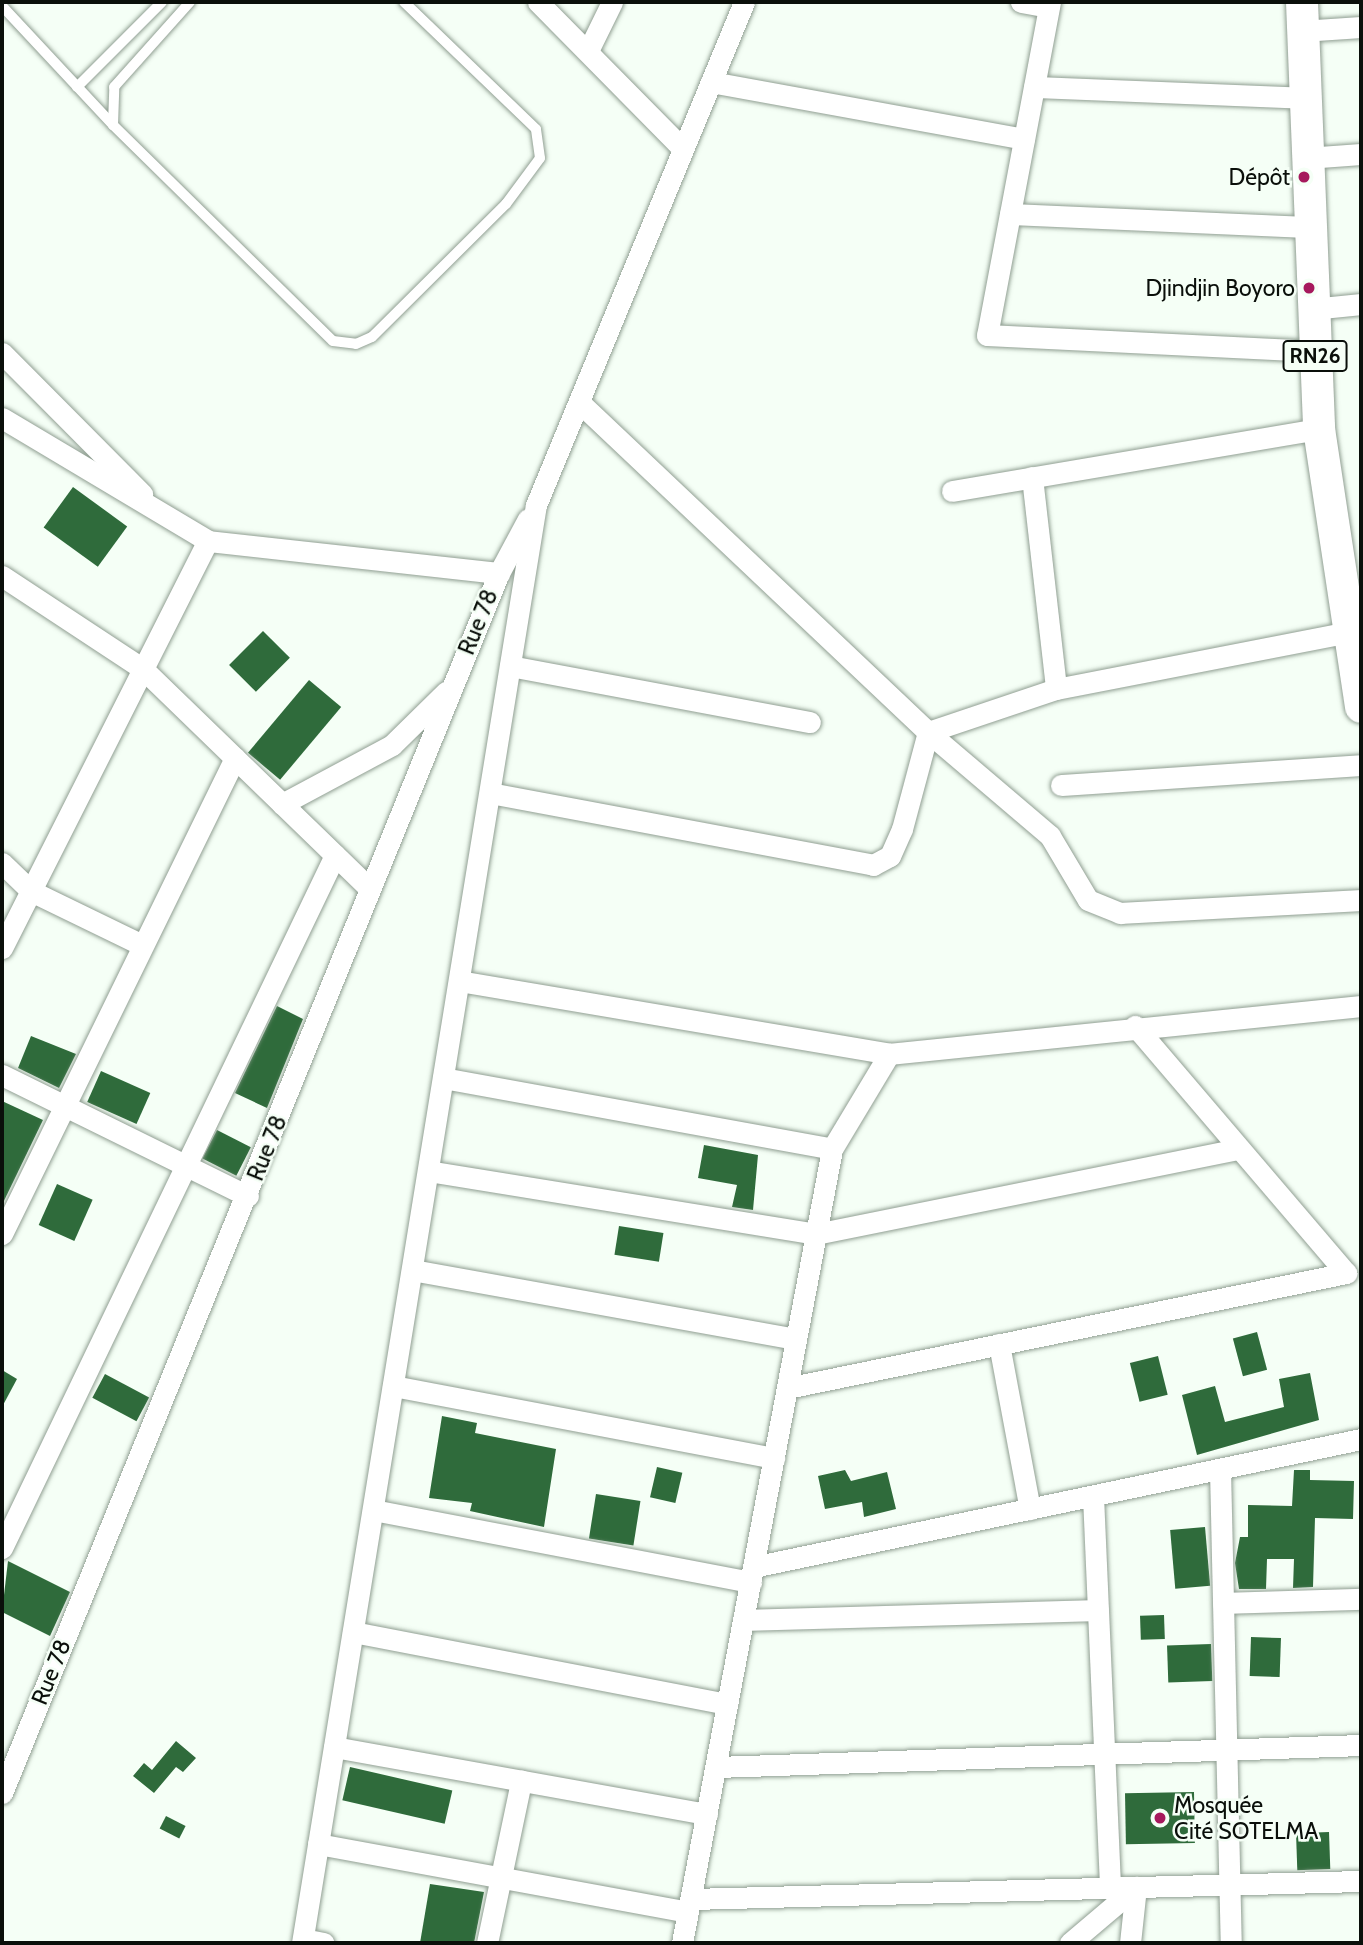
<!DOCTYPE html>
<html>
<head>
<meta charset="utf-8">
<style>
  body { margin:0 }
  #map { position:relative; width:1363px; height:1945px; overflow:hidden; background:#f5fff6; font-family:Cabin,sans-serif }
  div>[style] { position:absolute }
  .building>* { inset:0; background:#2f6b3b; transform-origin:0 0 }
  .roads { filter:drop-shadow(0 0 2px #909f92) drop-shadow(0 0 2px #909f92) }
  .service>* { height:10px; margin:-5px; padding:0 5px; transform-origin:5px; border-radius:5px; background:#fff }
  .minor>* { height:21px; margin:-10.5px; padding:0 10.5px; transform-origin:10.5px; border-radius:10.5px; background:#fff }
  .primary>* { height:32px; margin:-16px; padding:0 16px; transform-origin:16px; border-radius:16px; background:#fff }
  .dots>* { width:19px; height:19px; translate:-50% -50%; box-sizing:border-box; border:4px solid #f5fff6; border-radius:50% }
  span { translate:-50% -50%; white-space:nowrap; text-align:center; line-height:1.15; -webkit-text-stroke:5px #f5fff6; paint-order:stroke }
  .shield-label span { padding:2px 5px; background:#f5fff6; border:2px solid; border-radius:5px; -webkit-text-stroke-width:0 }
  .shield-label { font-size:21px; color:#0a0f0a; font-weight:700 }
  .poi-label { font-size:23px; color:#0a0f0a }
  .right { translate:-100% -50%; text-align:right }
  .left { translate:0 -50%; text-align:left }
  .street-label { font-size:23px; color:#0a0f0a }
  .frame { position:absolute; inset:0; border:4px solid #0a0f0a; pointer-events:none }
</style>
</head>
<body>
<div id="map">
  <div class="building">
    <div style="left:73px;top:487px;width:67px;height:50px;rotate:36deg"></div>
    <div style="left:263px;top:631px;width:38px;height:48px;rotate:45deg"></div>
    <div style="left:309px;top:680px;width:42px;height:95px;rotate:40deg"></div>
    <div style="clip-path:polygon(277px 1006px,303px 1019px,267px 1108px,235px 1093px)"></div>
    <div style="clip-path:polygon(31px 1036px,76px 1054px,59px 1088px,18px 1068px)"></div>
    <div style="left:101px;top:1071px;width:54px;height:34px;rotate:24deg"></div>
    <div style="clip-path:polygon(2px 1101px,43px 1120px,2px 1205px)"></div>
    <div style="left:217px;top:1130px;width:38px;height:32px;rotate:27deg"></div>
    <div style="clip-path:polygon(704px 1145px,758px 1155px,753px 1210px,732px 1207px,737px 1185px,698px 1178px)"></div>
    <div style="left:57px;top:1184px;width:39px;height:45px;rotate:24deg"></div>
    <div style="left:619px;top:1226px;width:45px;height:29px;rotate:9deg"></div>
    <div style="left:1257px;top:1332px;width:39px;height:25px;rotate:75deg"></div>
    <div style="left:1158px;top:1356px;width:40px;height:29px;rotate:76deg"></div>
    <div style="clip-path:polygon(2px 1370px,17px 1379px,2px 1407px)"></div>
    <div style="clip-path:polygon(1310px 1373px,1319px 1420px,1197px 1455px,1182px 1395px,1215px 1386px,1225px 1422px,1284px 1407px,1279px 1379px)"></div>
    <div style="left:105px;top:1374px;width:50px;height:27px;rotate:28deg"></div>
    <div style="clip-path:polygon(442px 1416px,477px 1423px,475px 1433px,556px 1449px,544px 1527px,470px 1511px,472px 1503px,429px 1498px)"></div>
    <div style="left:657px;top:1467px;width:26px;height:31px;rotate:13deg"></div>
    <div style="clip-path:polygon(845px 1470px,851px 1481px,887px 1472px,896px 1509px,864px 1517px,862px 1502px,825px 1509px,818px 1476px)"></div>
    <div style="clip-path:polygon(1294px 1470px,1310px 1470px,1310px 1480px,1354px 1481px,1353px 1519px,1315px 1518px,1313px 1587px,1293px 1588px,1294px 1559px,1267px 1559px,1266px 1589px,1239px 1589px,1235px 1563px,1240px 1537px,1248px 1537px,1248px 1505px,1292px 1506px)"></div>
    <div style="left:596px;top:1494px;width:45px;height:45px;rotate:9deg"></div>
    <div style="left:1205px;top:1527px;width:59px;height:35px;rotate:85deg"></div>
    <div style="clip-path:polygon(8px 1561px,70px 1592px,50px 1636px,2px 1612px)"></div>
    <div style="left:1164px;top:1615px;width:24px;height:24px;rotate:88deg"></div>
    <div style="left:1251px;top:1637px;width:30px;height:39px;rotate:2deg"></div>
    <div style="left:1211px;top:1644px;width:37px;height:44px;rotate:88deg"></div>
    <div style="clip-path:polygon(176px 1741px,196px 1758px,183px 1772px,176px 1767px,154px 1793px,133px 1776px,144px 1763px,152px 1770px)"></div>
    <div style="left:350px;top:1767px;width:105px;height:34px;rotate:13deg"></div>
    <div style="left:1194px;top:1792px;width:51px;height:69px;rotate:89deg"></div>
    <div style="left:166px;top:1816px;width:22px;height:14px;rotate:27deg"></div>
    <div style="left:1329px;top:1832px;width:37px;height:33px;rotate:88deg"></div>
    <div style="clip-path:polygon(430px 1884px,484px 1892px,474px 1943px,420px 1943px)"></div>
  </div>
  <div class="roads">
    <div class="service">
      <div style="left:2px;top:6px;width:163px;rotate:47deg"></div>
      <div style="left:113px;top:125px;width:308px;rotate:44.5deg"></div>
      <div style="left:333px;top:341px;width:23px;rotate:7deg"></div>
      <div style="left:356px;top:344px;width:17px;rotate:-24deg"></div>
      <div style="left:372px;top:337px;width:189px;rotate:-44.8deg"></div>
      <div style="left:506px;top:204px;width:57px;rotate:-53.5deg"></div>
      <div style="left:540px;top:158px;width:29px;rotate:-98deg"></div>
      <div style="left:536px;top:129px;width:183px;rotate:-136.1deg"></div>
      <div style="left:77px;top:87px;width:120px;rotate:-45deg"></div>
      <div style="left:113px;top:125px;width:38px;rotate:-88deg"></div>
      <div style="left:114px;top:87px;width:114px;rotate:-48.2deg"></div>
    </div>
    <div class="minor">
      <div style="left:538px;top:2px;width:206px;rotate:45.4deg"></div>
      <div style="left:1021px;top:2px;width:28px;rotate:10deg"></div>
      <div style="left:1050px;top:2px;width:339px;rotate:100.7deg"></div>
      <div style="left:987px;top:335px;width:328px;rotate:2.8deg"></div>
      <div style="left:1301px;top:31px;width:60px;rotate:-3.8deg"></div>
      <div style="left:588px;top:51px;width:55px;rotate:-63.9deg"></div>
      <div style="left:711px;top:82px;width:318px;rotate:10.3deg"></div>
      <div style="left:1034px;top:87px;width:271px;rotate:2.3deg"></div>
      <div style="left:1306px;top:158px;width:55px;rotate:-4.2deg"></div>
      <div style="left:1010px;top:214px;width:298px;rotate:2.5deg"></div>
      <div style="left:1312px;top:309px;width:49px;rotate:-5.8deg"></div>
      <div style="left:2px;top:353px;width:199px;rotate:45.2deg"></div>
      <div style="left:579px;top:402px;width:480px;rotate:43.4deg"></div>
      <div style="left:928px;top:732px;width:160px;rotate:40.4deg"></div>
      <div style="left:1050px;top:836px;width:74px;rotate:59.3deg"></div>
      <div style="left:1088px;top:900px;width:35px;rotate:22deg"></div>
      <div style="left:1120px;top:913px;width:241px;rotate:-3.1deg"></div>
      <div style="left:2px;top:418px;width:240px;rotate:30.8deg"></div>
      <div style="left:208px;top:541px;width:293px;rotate:6.3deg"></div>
      <div style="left:1032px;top:477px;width:213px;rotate:83.5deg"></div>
      <div style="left:952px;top:491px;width:372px;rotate:-9.6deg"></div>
      <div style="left:2px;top:576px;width:169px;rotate:33.4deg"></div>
      <div style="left:143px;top:669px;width:316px;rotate:44.1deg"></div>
      <div style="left:510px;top:666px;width:305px;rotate:10.6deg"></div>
      <div style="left:1061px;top:785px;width:301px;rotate:-3.8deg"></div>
      <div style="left:490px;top:793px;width:390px;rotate:10.6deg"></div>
      <div style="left:873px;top:865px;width:19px;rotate:-28deg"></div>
      <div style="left:890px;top:856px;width:30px;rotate:-66deg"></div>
      <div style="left:902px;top:829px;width:100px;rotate:-75deg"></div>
      <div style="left:928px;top:732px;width:135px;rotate:-18.6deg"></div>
      <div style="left:1056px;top:689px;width:298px;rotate:-11deg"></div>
      <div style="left:282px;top:804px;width:125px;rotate:-28.2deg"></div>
      <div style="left:392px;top:745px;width:76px;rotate:-44.5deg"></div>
      <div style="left:2px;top:863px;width:40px;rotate:44deg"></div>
      <div style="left:31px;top:891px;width:123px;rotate:25.9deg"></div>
      <div style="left:2px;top:948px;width:456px;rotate:-63.2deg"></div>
      <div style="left:459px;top:981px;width:436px;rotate:9.6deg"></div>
      <div style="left:889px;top:1054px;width:474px;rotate:-5.8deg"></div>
      <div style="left:2px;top:1075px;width:274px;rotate:26.2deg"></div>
      <div style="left:443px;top:1078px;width:395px;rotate:10.3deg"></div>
      <div style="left:428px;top:1171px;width:393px;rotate:9.2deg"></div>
      <div style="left:816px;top:1234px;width:430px;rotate:-11.4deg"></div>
      <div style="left:2px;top:1234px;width:530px;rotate:-63.92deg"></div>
      <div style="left:412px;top:1270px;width:390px;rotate:10.2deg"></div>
      <div style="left:999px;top:1344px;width:168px;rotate:79.4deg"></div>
      <div style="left:393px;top:1386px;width:388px;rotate:10.7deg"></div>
      <div style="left:787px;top:1388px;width:571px;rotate:-11.62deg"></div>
      <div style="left:1346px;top:1273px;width:325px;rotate:-130.5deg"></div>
      <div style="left:1220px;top:1469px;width:474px;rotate:88.7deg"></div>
      <div style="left:1093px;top:1496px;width:392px;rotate:87.5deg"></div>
      <div style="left:373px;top:1510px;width:385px;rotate:10.8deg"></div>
      <div style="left:2px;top:1548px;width:769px;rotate:-64.33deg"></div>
      <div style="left:753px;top:1567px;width:621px;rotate:-11.89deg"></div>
      <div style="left:1223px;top:1603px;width:138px;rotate:-1.7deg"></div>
      <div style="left:743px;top:1620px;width:355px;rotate:-1.6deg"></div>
      <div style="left:353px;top:1632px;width:381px;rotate:10.9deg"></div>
      <div style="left:334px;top:1747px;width:379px;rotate:10.2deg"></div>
      <div style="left:716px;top:1767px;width:645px;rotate:-1.95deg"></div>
      <div style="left:2px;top:1793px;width:1317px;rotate:-67.84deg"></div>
      <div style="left:499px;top:573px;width:61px;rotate:-61.8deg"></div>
      <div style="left:318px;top:1844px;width:376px;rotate:10.4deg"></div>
      <div style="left:691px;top:1899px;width:670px;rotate:-1.54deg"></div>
      <div style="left:303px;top:1939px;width:21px;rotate:11deg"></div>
      <div style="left:302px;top:1943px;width:1457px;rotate:-80.76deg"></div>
      <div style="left:536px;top:505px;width:544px;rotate:-67.53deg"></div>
      <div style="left:487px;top:1943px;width:166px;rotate:-78.1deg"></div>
      <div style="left:682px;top:1943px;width:808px;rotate:-79.3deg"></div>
      <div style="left:832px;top:1149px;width:111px;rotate:-59deg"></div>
      <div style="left:1070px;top:1943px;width:87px;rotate:-40.3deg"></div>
      <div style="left:1130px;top:1943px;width:56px;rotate:-83.9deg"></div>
    </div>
    <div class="primary">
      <div style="left:1302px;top:2px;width:427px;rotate:87.7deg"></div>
      <div style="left:1319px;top:429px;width:281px;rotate:81.4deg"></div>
    </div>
  </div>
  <div class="dots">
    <div style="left:1304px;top:177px;background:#a6195d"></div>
    <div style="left:1309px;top:288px;background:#a6195d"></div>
    <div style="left:1160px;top:1818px;background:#a6195d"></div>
  </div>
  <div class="shield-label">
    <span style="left:1315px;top:356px">RN26</span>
  </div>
  <div class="poi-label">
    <span class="right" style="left:1290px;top:177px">Dépôt</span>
    <span class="right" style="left:1295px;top:288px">Djindjin Boyoro</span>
    <span class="left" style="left:1174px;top:1818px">Mosquée<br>Cité SOTELMA</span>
  </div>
  <div class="street-label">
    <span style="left:478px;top:622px;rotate:-68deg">Rue 78</span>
    <span style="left:267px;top:1148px;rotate:-68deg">Rue 78</span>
    <span style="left:51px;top:1672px;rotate:-68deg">Rue 78</span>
  </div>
  <div class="frame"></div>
</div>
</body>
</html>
